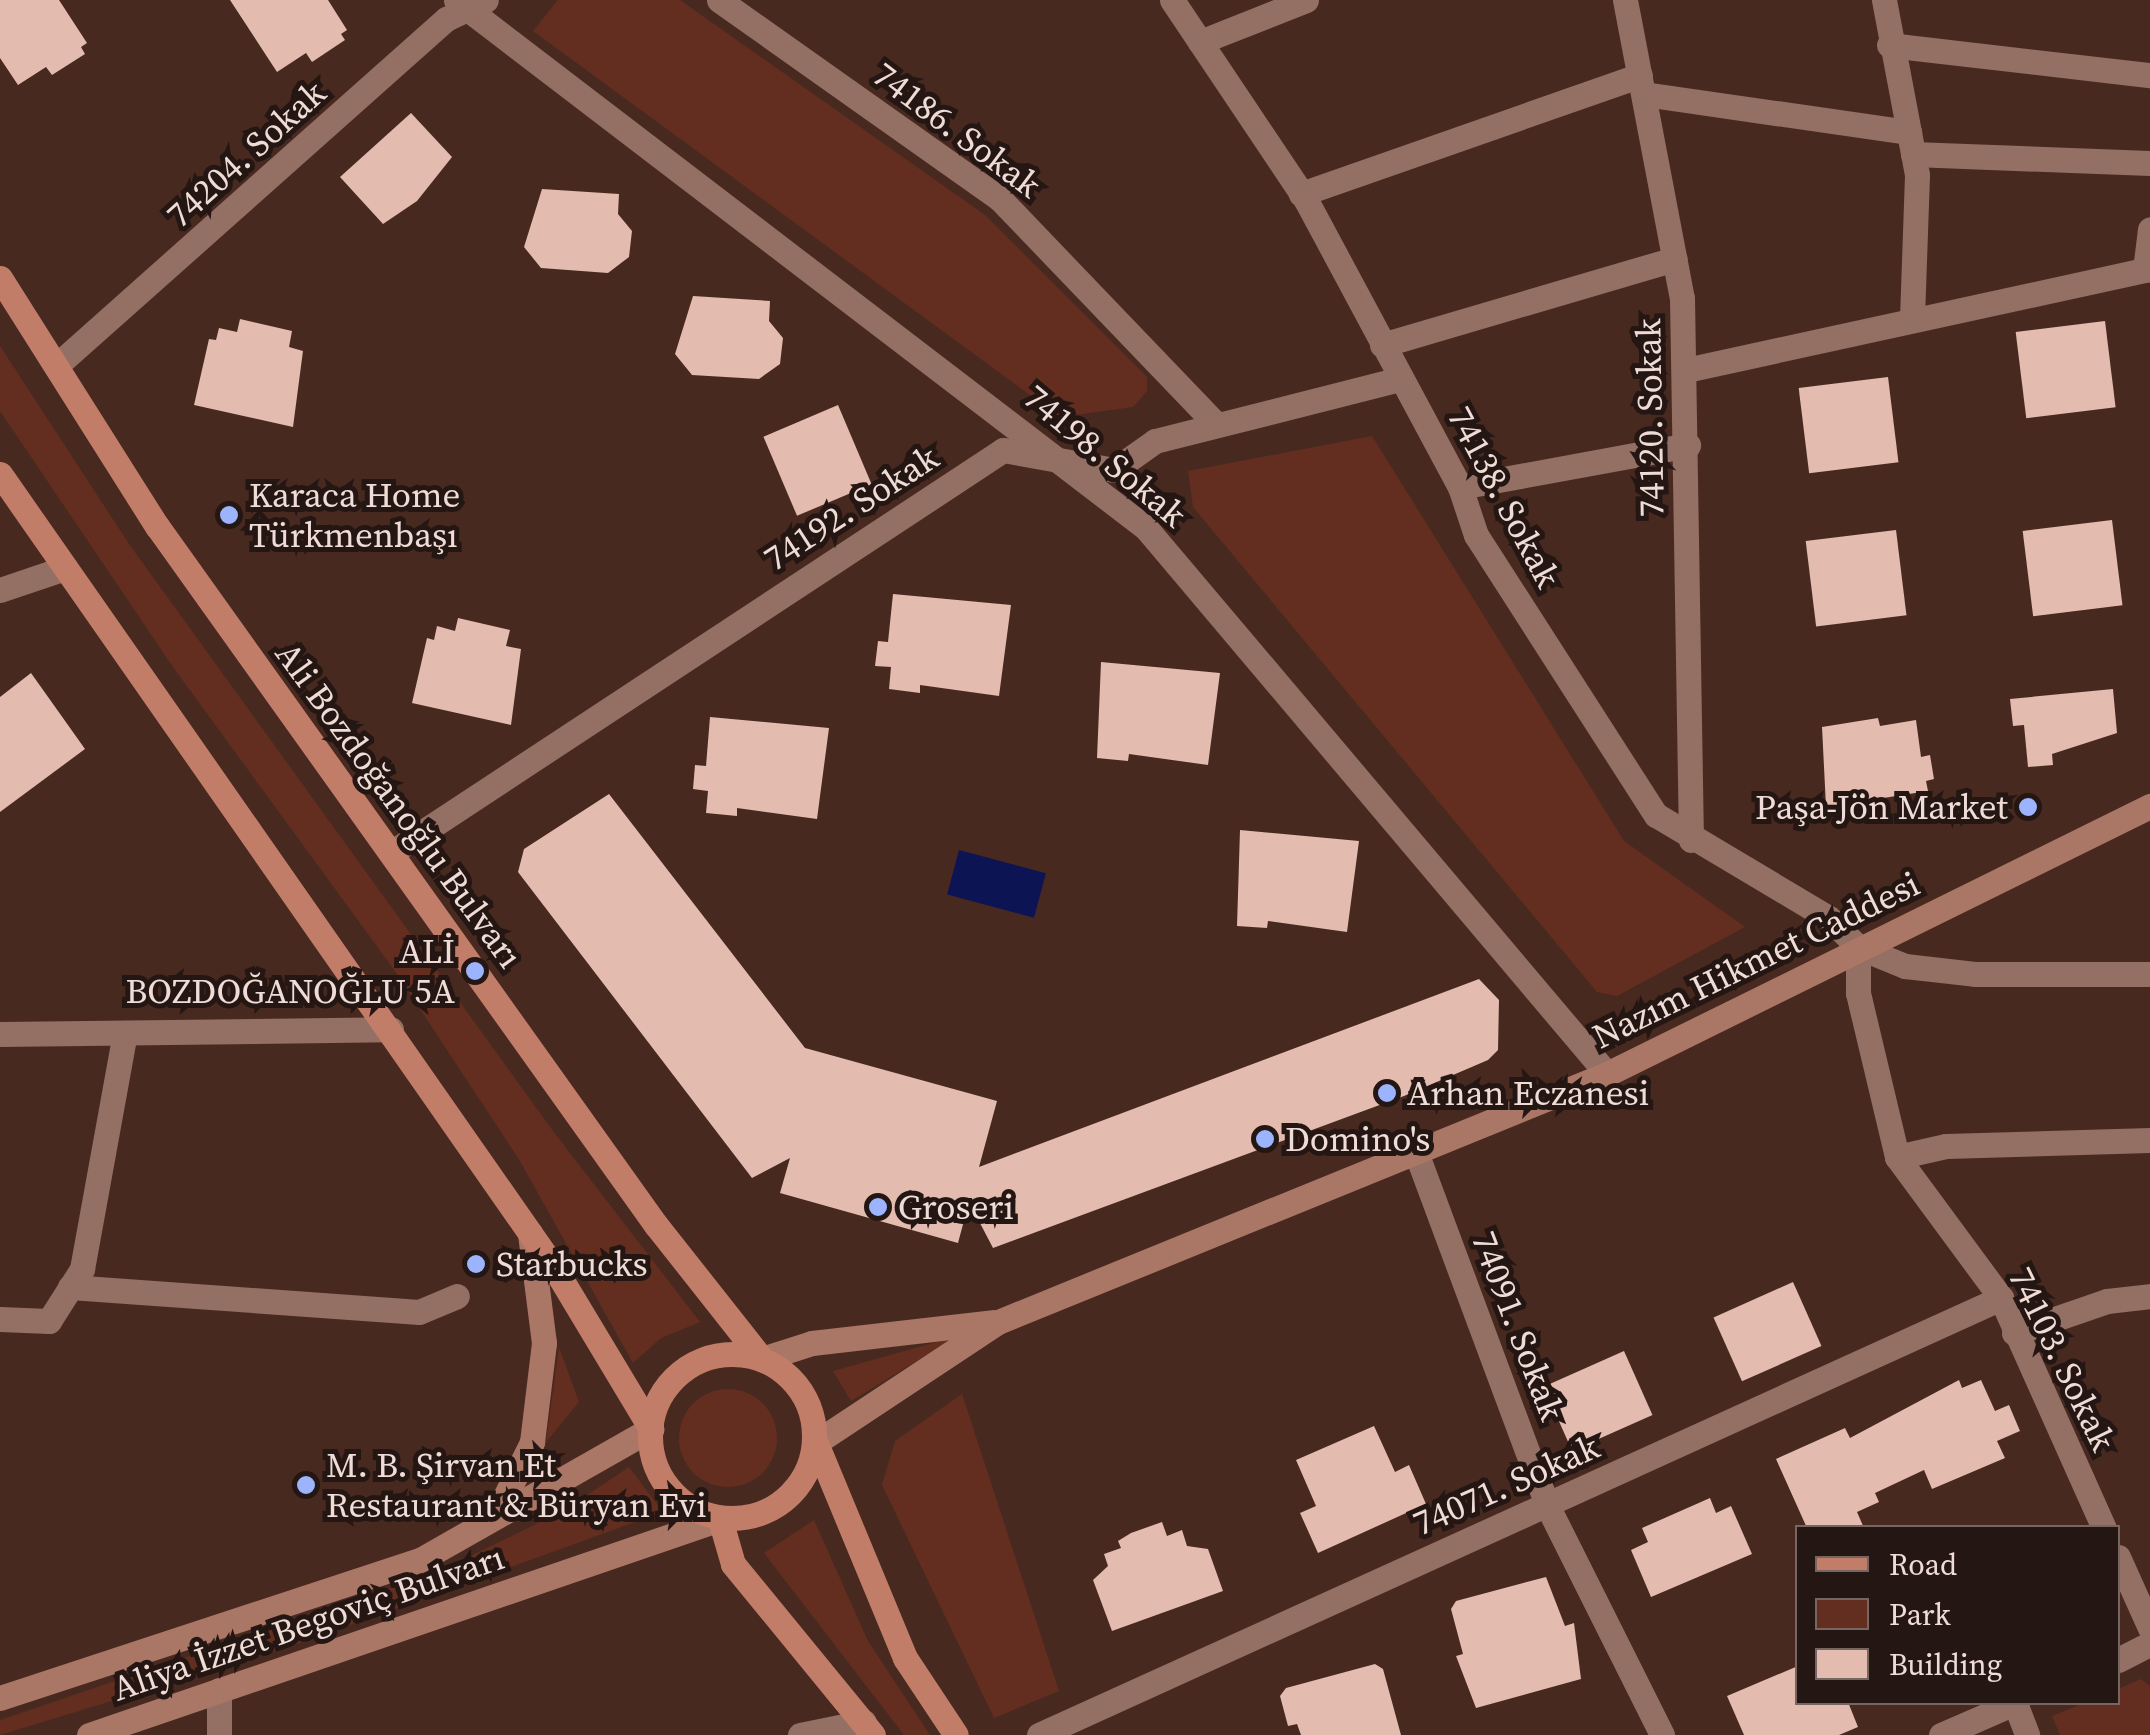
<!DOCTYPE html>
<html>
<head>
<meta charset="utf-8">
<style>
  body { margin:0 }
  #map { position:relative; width:2150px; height:1735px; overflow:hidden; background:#482920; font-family:"Source Serif 4",serif }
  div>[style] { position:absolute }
  .green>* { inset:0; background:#632e1f }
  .round { border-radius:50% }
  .water>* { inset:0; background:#0d1453; transform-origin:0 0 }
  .building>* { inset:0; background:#e3bbaf; transform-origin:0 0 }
  .minor>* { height:25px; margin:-12.5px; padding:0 12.5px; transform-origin:12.5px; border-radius:12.5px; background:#936f64 }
  .secondary>* { height:25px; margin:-12.5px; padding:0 12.5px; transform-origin:12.5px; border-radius:12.5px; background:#aa7666 }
  .primary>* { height:25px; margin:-12.5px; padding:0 12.5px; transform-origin:12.5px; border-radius:12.5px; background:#c27d69 }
  .primary>.ring { margin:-12.5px; padding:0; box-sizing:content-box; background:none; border:25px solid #c27d69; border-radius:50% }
  .dots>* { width:28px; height:28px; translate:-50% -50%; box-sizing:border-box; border:5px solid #241612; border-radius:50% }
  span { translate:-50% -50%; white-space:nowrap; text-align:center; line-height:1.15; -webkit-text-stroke:10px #241612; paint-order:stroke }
  .street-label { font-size:35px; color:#f0dcd6 }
  .poi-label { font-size:35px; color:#f0dcd6 }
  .left { translate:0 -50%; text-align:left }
  .right { translate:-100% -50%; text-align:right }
  .legend { position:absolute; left:1795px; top:1525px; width:325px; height:180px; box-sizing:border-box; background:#241612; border:2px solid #766560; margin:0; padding:12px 18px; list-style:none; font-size:30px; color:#f0dcd6 }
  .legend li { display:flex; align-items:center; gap:20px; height:50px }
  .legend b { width:50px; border:2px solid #766560 }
</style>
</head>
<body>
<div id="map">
  <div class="green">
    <div style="clip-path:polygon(558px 0,680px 0,985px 215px,1147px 377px,1147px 391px,1133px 407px,1060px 417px,533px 31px)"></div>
    <div style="clip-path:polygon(0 346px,129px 544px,553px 1131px,700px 1322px,661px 1338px,633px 1363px,520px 1161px,395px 971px,173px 667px,0 411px)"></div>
    <div style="clip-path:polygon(1372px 436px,1624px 841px,1745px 927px,1617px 996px,1597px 992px,1193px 507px,1188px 471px)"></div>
    <div style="clip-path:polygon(958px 1336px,851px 1401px,833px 1371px)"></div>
    <div style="clip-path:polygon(559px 1347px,579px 1402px,546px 1442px)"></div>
    <div class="round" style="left:679px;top:1389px;width:98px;height:98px"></div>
    <div style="clip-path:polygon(962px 1394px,1059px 1691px,994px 1718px,882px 1485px,895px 1441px)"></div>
    <div style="clip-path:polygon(629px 1467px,663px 1512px,289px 1647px,0 1735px,0 1720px,440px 1571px,565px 1510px)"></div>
    <div style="clip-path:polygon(814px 1520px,868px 1641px,930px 1735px,904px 1735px,764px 1553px)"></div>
    <div style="clip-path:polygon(2141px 1679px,2150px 1686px,2150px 1735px,2060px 1735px,2052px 1716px,2084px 1703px,2118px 1702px,2118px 1689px)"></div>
  </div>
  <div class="water">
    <div style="left:959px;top:850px;width:90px;height:46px;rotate:15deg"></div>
  </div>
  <div class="building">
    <div style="clip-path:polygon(0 0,59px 0,87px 43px,81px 47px,85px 54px,52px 75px,46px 67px,18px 85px,0 58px)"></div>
    <div style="clip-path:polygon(230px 0,328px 0,347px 30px,341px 34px,345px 40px,312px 62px,306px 53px,277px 72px)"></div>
    <div style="clip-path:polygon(411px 113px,452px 157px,417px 201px,383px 224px,340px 177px)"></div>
    <div style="clip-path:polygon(542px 189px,619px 194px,618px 214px,632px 231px,629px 257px,608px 273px,541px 268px,524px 247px)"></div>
    <div style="clip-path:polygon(693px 296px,770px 301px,769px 321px,783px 338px,780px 364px,759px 379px,692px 375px,675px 354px)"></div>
    <div style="clip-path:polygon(240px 319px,292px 331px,289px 347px,303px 351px,293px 427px,194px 405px,209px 339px,216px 340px,219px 328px,237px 332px)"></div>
    <div style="left:2105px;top:321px;width:87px;height:90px;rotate:83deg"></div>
    <div style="left:1888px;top:377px;width:86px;height:90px;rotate:83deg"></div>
    <div style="left:838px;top:405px;width:86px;height:81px;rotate:67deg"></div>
    <div style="left:2112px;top:520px;width:86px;height:90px;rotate:83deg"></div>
    <div style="left:1896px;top:530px;width:86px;height:91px;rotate:83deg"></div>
    <div style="clip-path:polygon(893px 594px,1011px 605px,999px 696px,920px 685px,920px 693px,889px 689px,891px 667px,875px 666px,878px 641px,888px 642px)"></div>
    <div style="clip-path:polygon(458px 618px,510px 630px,506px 646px,521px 649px,511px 725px,412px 703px,427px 638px,434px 640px,437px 626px,455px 631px)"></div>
    <div style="clip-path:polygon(1101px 662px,1220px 673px,1208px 765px,1129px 754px,1128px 761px,1097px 758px)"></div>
    <div style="clip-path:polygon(31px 673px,85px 749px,0 812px,0 697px)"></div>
    <div style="clip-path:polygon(2113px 689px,2117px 733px,2052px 754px,2053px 765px,2028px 767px,2024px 725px,2013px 726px,2010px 699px)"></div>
    <div style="clip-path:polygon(710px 717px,829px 728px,817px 819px,737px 808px,737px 816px,706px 813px,708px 791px,693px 789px,695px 765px,706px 766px)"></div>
    <div style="clip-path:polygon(1878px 718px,1880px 726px,1916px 720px,1921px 757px,1930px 755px,1934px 779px,1926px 781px,1928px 791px,1826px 807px,1822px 727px)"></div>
    <div style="clip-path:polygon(609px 794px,805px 1048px,997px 1101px,979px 1167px,1479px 979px,1499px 1000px,1498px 1050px,1488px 1060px,1404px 1096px,993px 1248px,969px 1202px,958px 1243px,780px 1193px,790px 1158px,752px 1178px,518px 872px,524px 849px)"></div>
    <div style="clip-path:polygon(1240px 830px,1359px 841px,1347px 932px,1268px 921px,1267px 928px,1237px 926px)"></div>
    <div style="left:1793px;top:1282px;width:70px;height:87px;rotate:66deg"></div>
    <div style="left:1624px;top:1351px;width:70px;height:88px;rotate:66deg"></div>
    <div style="clip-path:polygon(1959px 1380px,1962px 1388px,1981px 1380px,1995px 1411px,2009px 1405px,2020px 1431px,1997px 1441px,2005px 1458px,1932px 1489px,1924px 1470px,1875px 1493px,1879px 1502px,1857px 1512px,1864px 1528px,1807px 1528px,1776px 1459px,1845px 1428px,1850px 1438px)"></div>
    <div style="clip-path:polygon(1374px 1426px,1395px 1472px,1409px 1465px,1426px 1504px,1318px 1553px,1300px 1513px,1316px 1506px,1296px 1460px)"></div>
    <div style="clip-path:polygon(1710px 1498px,1716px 1513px,1731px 1506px,1752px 1554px,1651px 1597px,1631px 1550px,1648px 1542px,1642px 1528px)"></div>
    <div style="clip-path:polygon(1162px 1522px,1167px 1536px,1182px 1530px,1187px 1546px,1208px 1549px,1223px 1591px,1112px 1631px,1093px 1580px,1108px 1566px,1104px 1554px,1121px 1548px,1118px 1541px,1131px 1533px)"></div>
    <div style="clip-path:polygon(1546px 1577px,1565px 1626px,1574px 1623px,1581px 1679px,1476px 1708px,1456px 1656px,1463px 1654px,1451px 1609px,1456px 1601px)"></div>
    <div style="clip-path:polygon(1375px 1664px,1383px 1669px,1401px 1735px,1301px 1735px,1297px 1724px,1288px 1726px,1280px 1696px,1286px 1688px)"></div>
    <div style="clip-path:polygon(1798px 1666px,1798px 1702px,1848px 1702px,1858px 1727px,1839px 1735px,1744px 1735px,1727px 1696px)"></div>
  </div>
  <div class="minor">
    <div style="left:456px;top:0;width:869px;rotate:37.42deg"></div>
    <div style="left:1146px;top:528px;width:715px;rotate:49.82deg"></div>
    <div style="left:719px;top:0;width:344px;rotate:35.3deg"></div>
    <div style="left:1000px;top:199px;width:313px;rotate:46.2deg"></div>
    <div style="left:1172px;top:0;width:241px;rotate:56.2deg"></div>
    <div style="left:1306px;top:200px;width:326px;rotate:61.8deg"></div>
    <div style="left:1460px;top:487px;width:51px;rotate:71.6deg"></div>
    <div style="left:1476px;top:535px;width:333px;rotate:57.3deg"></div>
    <div style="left:1656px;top:815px;width:201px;rotate:30.8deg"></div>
    <div style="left:1829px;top:918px;width:41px;rotate:45deg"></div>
    <div style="left:1858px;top:947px;width:51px;rotate:22deg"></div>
    <div style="left:1905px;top:966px;width:70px;rotate:6.5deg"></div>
    <div style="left:1975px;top:974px;width:175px"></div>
    <div style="left:1625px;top:0;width:303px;rotate:79.2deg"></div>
    <div style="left:1682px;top:298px;width:542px;rotate:89.05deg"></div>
    <div style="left:1884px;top:0;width:178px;rotate:79.3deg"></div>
    <div style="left:1917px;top:175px;width:145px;rotate:92deg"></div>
    <div style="left:1200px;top:42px;width:114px;rotate:-21.6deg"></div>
    <div style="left:1889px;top:45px;width:263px;rotate:6.6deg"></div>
    <div style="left:1644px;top:94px;width:268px;rotate:8.2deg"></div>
    <div style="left:1913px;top:154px;width:237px;rotate:2.2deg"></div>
    <div style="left:1301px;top:194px;width:359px;rotate:-19.3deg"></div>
    <div style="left:2145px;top:270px;width:41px;rotate:-83deg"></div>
    <div style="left:1382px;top:345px;width:305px;rotate:-16.4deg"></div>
    <div style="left:56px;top:366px;width:522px;rotate:-41.66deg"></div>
    <div style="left:446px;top:19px;width:44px;rotate:-25.4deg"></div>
    <div style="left:1686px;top:370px;width:475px;rotate:-12.3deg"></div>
    <div style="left:1460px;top:487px;width:232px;rotate:-10.4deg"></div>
    <div style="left:0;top:590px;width:69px;rotate:-18.7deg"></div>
    <div style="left:391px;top:853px;width:733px;rotate:-33.36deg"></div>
    <div style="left:1003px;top:450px;width:113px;rotate:10.2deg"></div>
    <div style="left:1114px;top:470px;width:50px;rotate:-35.3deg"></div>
    <div style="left:1155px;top:441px;width:253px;rotate:-14.2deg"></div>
    <div style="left:1858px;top:947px;width:46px;rotate:90deg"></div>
    <div style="left:1858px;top:993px;width:169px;rotate:76.6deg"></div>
    <div style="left:1897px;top:1157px;width:175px;rotate:53.6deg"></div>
    <div style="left:2001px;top:1298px;width:252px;rotate:65.9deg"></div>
    <div style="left:0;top:1034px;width:391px;rotate:-0.7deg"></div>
    <div style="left:1417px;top:1155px;width:373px;rotate:69.6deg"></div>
    <div style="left:1547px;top:1505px;width:257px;rotate:63.4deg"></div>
    <div style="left:1897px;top:1157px;width:50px;rotate:-12.7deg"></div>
    <div style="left:1946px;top:1146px;width:204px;rotate:-1.7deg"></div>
    <div style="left:70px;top:1287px;width:350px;rotate:4.1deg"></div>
    <div style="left:419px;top:1312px;width:41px;rotate:-22.8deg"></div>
    <div style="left:0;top:1319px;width:49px;rotate:2.3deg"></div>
    <div style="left:49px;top:1321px;width:62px;rotate:-57.6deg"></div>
    <div style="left:82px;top:1269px;width:240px;rotate:-79.7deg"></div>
    <div style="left:2014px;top:1333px;width:98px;rotate:-19deg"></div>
    <div style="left:2107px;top:1301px;width:43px;rotate:-6.6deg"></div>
    <div style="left:2118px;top:1557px;width:78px;rotate:65.7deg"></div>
    <div style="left:2118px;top:1660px;width:36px;rotate:-27deg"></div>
    <div style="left:2015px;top:1703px;width:34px;rotate:69deg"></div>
    <div style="left:219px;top:1735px;width:45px;rotate:-90deg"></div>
    <div style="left:800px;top:1735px;width:65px;rotate:-11.5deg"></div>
    <div style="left:1039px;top:1735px;width:1057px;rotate:-24.43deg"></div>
    <div style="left:1941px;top:1735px;width:83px;rotate:-23.5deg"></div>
  </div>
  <div class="secondary">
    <div style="left:762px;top:1359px;width:52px;rotate:-17.7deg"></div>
    <div style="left:812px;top:1343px;width:182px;rotate:-6.6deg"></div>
    <div style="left:815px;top:1443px;width:219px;rotate:-33.5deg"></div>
    <div style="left:998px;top:1322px;width:658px;rotate:-22.16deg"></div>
    <div style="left:1607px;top:1074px;width:606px;rotate:-26.27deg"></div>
    <div style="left:495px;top:1517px;width:84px;rotate:-63.7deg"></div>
    <div style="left:532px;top:1442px;width:100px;rotate:-83.1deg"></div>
    <div style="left:544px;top:1343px;width:111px;rotate:-97.3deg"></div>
    <div style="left:0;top:1698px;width:442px;rotate:-18.2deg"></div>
    <div style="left:420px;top:1560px;width:266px;rotate:-29.6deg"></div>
    <div style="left:89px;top:1735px;width:667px;rotate:-18.9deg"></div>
  </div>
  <div class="primary">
    <div style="left:0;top:278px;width:294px;rotate:57.7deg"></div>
    <div style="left:157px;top:526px;width:859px;rotate:54.48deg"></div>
    <div style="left:656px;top:1225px;width:171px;rotate:51.7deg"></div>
    <div style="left:0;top:474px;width:970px;rotate:55.08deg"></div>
    <div style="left:555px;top:1269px;width:187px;rotate:59deg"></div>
    <div class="ring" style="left:650px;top:1354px;width:139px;height:139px"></div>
    <div style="left:816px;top:1443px;width:233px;rotate:67.5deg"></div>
    <div style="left:905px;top:1658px;width:92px;rotate:56.5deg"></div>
    <div style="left:720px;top:1519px;width:47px;rotate:73.9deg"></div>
    <div style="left:733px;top:1564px;width:221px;rotate:50.7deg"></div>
  </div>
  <div class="dots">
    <div style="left:229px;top:515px;background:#9cb4fd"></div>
    <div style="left:2028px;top:807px;background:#9cb4fd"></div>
    <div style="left:475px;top:971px;background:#9cb4fd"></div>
    <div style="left:1387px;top:1093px;background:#9cb4fd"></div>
    <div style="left:1265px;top:1139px;background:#9cb4fd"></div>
    <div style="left:878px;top:1207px;background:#9cb4fd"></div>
    <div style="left:476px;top:1264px;background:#9cb4fd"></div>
    <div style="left:306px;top:1485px;background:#9cb4fd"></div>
  </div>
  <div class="street-label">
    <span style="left:957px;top:130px;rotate:37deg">74186. Sokak</span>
    <span style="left:246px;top:154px;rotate:-42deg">74204. Sokak</span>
    <span style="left:1650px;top:418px;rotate:-91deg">74120. Sokak</span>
    <span style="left:1105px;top:456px;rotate:40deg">74198. Sokak</span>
    <span style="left:1504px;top:497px;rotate:62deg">74138. Sokak</span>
    <span style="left:851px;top:508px;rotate:-33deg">74192. Sokak</span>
    <span style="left:399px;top:805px;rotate:54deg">Ali Bozdoğanoğlu Bulvarı</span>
    <span style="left:1756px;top:960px;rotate:-26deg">Nazım Hikmet Caddesi</span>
    <span style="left:1518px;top:1326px;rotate:69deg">74091. Sokak</span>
    <span style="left:2062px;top:1359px;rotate:64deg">74103. Sokak</span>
    <span style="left:1506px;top:1485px;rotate:-24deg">74071. Sokak</span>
    <span style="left:308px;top:1623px;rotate:-19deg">Aliya İzzet Begoviç Bulvarı</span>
  </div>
  <div class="poi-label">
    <span class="left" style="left:249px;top:515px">Karaca Home<br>Türkmenbaşı</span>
    <span class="right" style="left:2008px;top:807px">Paşa-Jön Market</span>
    <span class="right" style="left:455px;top:971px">ALİ<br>BOZDOĞANOĞLU 5A</span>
    <span class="left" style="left:1407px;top:1093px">Arhan Eczanesi</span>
    <span class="left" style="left:1285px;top:1139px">Domino's</span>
    <span class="left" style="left:898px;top:1207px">Groseri</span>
    <span class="left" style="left:496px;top:1264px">Starbucks</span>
    <span class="left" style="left:326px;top:1485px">M. B. Şirvan Et<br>Restaurant &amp; Büryan Evi</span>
  </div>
  <ul class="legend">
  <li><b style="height:12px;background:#c27d69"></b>Road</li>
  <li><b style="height:28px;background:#632e1f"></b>Park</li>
  <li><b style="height:28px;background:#e3bbaf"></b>Building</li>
  </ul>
</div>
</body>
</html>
